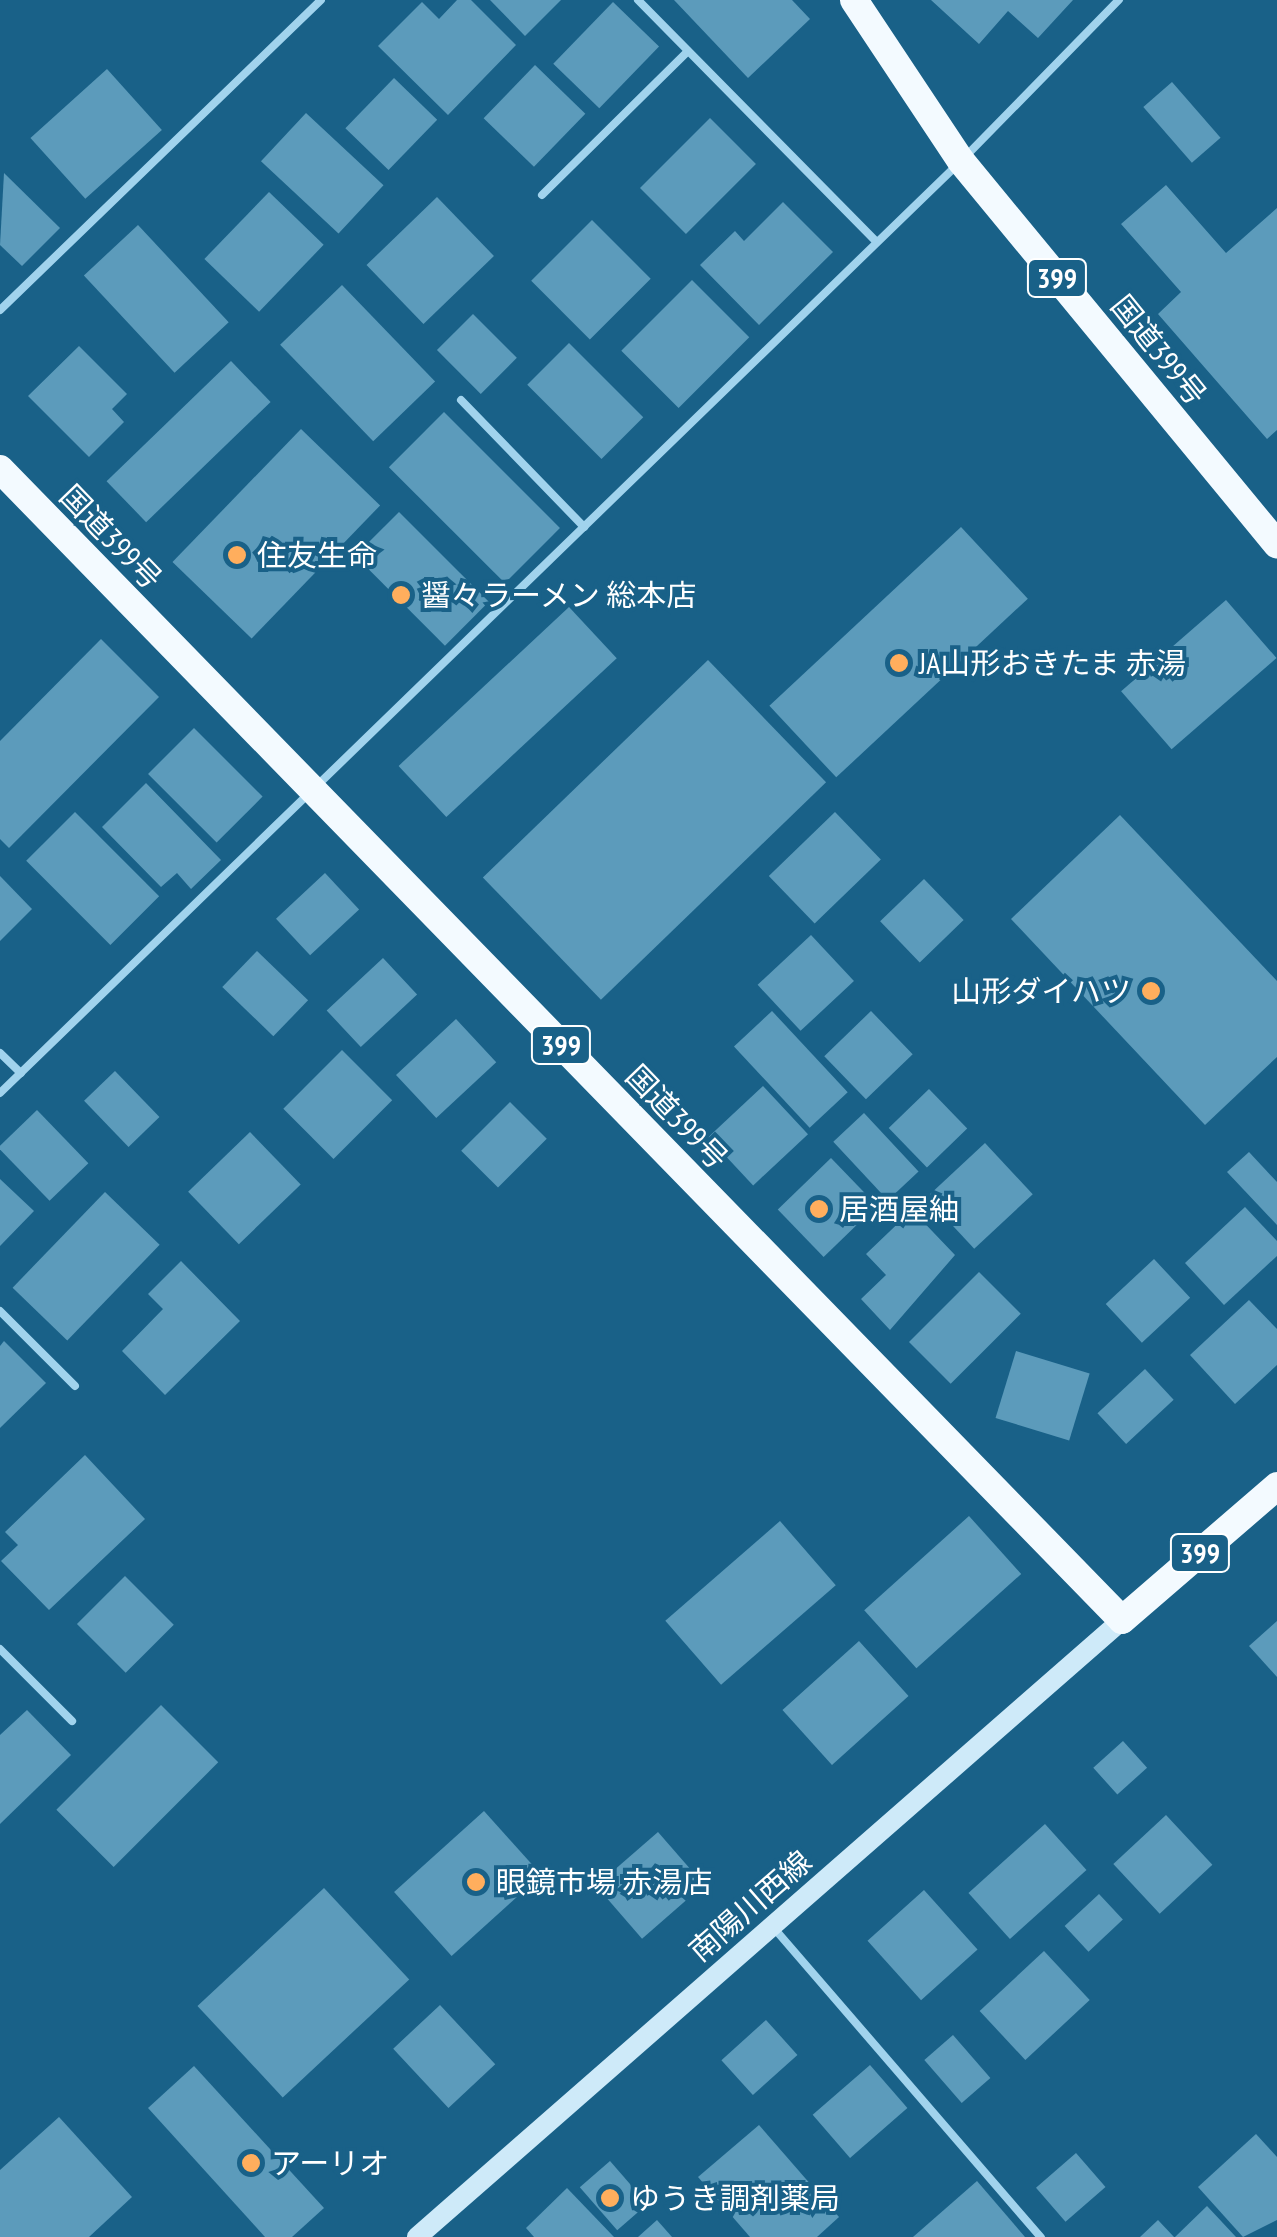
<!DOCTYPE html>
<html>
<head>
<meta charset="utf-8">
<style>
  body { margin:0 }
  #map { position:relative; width:1277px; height:2237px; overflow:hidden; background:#196188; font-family:"PT Sans Narrow","Noto Sans JP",sans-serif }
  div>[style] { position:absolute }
  .building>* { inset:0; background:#5c9bbb; transform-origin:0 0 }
  .service>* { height:8px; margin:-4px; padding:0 4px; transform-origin:4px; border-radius:4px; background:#a1d3ed }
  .secondary>* { height:20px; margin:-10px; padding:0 10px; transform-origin:10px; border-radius:10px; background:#ceeaf9 }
  .trunk>* { height:28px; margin:-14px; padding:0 14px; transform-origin:14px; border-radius:14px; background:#f3faff }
  .dots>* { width:28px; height:28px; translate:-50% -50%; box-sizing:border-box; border:5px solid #196188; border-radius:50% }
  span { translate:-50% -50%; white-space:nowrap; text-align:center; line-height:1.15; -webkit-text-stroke:8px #196188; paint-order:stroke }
  .shield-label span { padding:2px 8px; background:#196188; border:2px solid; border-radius:8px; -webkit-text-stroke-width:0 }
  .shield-label { font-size:28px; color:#fff; font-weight:700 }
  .street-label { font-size:30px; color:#fff }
  .poi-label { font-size:30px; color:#fff }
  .left { translate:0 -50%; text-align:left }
  .right { translate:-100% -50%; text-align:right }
</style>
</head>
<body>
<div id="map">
  <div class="building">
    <div style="clip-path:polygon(457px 0,471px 0,516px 45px,448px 115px,378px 46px,422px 2px,439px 19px)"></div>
    <div style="clip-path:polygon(490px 0,561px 0,525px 36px)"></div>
    <div style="clip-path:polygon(674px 0,792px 0,810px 19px,748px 78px)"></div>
    <div style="clip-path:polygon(931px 0,1073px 0,1038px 38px,1008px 11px,979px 44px)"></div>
    <div style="left:613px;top:2px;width:64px;height:86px;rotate:44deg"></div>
    <div style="left:535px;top:65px;width:70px;height:74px;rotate:44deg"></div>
    <div style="left:107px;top:69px;width:82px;height:103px;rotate:48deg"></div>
    <div style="left:394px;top:78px;width:60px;height:70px;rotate:44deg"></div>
    <div style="left:1172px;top:82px;width:74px;height:38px;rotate:49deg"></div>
    <div style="left:306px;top:113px;width:106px;height:66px;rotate:43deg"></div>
    <div style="left:710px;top:118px;width:65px;height:99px;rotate:45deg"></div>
    <div style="clip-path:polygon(4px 173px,60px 228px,22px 266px,0 245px)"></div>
    <div style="clip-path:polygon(1166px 185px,1226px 253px,1277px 208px,1277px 430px,1267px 439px,1158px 314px,1181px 292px,1121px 224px)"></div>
    <div style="left:269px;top:192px;width:76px;height:93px;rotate:44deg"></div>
    <div style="left:437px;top:197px;width:82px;height:98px;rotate:46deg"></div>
    <div style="clip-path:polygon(783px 202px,833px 252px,759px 325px,700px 265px,735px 231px,744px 241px)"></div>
    <div style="left:592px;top:220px;width:83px;height:86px;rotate:45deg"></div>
    <div style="left:138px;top:225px;width:133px;height:74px;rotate:47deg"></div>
    <div style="left:692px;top:280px;width:81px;height:100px;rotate:45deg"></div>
    <div style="left:342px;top:285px;width:134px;height:86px;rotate:46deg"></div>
    <div style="left:473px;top:314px;width:62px;height:51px;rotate:45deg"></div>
    <div style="left:569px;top:343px;width:105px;height:59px;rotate:45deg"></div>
    <div style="clip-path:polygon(79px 346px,127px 394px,112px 409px,124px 422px,89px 457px,28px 396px)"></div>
    <div style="left:231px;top:361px;width:57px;height:173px;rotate:46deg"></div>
    <div style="left:444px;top:412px;width:164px;height:78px;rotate:45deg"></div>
    <div style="left:301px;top:429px;width:110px;height:185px;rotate:44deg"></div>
    <div style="left:399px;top:512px;width:127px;height:62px;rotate:45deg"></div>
    <div style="left:961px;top:527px;width:98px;height:262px;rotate:47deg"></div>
    <div style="left:1226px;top:600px;width:77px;height:139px;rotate:49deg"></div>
    <div style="left:569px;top:607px;width:70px;height:233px;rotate:47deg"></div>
    <div style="clip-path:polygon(101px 639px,159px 697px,9px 848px,0 839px,0 741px)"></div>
    <div style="left:708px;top:660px;width:170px;height:313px;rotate:46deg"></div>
    <div style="left:194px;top:728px;width:97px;height:65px;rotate:45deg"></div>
    <div style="clip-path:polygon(146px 783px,221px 860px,191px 889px,177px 873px,161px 887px,102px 827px)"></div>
    <div style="left:75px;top:812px;width:119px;height:69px;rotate:45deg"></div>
    <div style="left:835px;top:812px;width:66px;height:92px;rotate:46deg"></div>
    <div style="clip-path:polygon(1120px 815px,1277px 981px,1277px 1057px,1205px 1125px,1011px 919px)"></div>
    <div style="left:325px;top:873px;width:50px;height:67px;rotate:47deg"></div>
    <div style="clip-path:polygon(0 876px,32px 909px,0 941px)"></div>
    <div style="left:924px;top:879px;width:57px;height:61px;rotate:46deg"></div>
    <div style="left:811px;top:935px;width:63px;height:73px;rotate:47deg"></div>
    <div style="left:257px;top:951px;width:71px;height:50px;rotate:44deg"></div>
    <div style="left:383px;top:958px;width:50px;height:77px;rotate:47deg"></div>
    <div style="left:772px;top:1011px;width:111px;height:52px;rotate:47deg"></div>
    <div style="left:871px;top:1011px;width:60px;height:65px;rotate:46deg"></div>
    <div style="left:456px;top:1019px;width:59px;height:82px;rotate:47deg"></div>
    <div style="left:342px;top:1050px;width:71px;height:83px;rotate:45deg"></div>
    <div style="left:115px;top:1071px;width:64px;height:43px;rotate:46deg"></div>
    <div style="left:763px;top:1086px;width:66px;height:75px;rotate:47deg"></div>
    <div style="left:929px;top:1089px;width:55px;height:56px;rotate:46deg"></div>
    <div style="left:510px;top:1102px;width:52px;height:69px;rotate:45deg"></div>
    <div style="left:37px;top:1110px;width:74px;height:54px;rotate:46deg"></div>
    <div style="left:864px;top:1113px;width:80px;height:42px;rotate:47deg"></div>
    <div style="left:250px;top:1132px;width:73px;height:86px;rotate:46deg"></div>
    <div style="left:985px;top:1143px;width:70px;height:80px;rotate:47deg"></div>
    <div style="clip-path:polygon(1249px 1152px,1277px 1182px,1277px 1225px,1227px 1172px)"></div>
    <div style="left:831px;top:1158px;width:66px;height:74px;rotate:46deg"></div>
    <div style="clip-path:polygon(0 1179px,34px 1211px,0 1246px)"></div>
    <div style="left:105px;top:1192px;width:76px;height:133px;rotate:44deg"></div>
    <div style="clip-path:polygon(1245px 1207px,1277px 1241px,1277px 1256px,1224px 1305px,1185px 1263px)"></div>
    <div style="clip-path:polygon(912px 1210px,955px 1255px,890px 1330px,861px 1299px,886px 1275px,866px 1254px)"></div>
    <div style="left:1154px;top:1259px;width:53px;height:66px;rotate:47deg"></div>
    <div style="clip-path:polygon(181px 1261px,240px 1321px,165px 1395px,122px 1351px,163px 1309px,148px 1294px)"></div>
    <div style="left:979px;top:1272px;width:59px;height:99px;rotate:45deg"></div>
    <div style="clip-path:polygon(1249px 1300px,1277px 1329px,1277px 1365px,1235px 1404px,1190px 1355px)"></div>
    <div style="clip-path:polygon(4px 1341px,46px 1383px,0 1428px,0 1346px)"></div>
    <div style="left:1016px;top:1351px;width:77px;height:70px;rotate:17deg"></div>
    <div style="left:1145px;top:1369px;width:42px;height:65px;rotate:47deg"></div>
    <div style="clip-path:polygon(85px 1455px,145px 1519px,49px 1610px,1px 1561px,18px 1545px,5px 1532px)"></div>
    <div style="left:969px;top:1516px;width:78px;height:141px;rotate:48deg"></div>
    <div style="left:780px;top:1521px;width:85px;height:152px;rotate:49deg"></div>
    <div style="left:125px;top:1576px;width:69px;height:68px;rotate:45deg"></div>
    <div style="clip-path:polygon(1277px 1621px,1277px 1677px,1249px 1646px)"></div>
    <div style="left:859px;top:1641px;width:74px;height:103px;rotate:48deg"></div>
    <div style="left:161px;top:1705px;width:81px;height:148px;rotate:45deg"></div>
    <div style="clip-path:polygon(27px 1710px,71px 1755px,0 1824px,0 1735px)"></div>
    <div style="left:1123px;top:1741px;width:36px;height:40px;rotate:48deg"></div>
    <div style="left:484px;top:1811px;width:86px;height:121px;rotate:48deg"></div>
    <div style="left:1166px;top:1815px;width:68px;height:72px;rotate:47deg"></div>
    <div style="left:1045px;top:1824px;width:62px;height:103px;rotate:48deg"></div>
    <div style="left:658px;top:1832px;width:70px;height:82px;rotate:49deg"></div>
    <div style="left:324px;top:1888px;width:125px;height:173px;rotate:47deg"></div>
    <div style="left:924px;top:1890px;width:80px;height:76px;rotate:48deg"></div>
    <div style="left:1099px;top:1894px;width:35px;height:47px;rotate:47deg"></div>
    <div style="left:1044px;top:1951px;width:67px;height:88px;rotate:47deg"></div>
    <div style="left:440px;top:2005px;width:81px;height:64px;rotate:47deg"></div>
    <div style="left:766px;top:2020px;width:47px;height:60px;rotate:48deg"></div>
    <div style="left:953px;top:2035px;width:57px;height:38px;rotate:49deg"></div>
    <div style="left:870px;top:2065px;width:57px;height:76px;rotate:49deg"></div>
    <div style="clip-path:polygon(194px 2066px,324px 2208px,292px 2237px,265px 2237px,148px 2108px)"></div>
    <div style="clip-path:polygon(59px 2117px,132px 2197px,89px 2237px,0 2237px,0 2170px)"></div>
    <div style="clip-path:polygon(759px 2125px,839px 2217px,817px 2237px,750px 2237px,698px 2177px)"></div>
    <div style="clip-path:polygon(1256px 2134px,1277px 2157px,1277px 2220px,1243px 2237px,1198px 2187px)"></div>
    <div style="left:1076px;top:2153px;width:45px;height:53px;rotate:49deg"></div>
    <div style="left:610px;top:2161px;width:57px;height:40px;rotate:49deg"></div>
    <div style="clip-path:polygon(977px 2181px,1025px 2237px,913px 2237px)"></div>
    <div style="clip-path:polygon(567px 2188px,614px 2237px,534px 2237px,526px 2228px)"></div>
    <div style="clip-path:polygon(1207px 2206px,1236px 2237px,1175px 2237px)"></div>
    <div style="clip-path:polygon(657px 2220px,672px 2237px,638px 2237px)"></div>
    <div style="clip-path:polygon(1158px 2220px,1174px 2237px,1140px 2237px)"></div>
  </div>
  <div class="service">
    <div style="left:638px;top:0;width:339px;rotate:45.4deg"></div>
    <div style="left:965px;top:157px;width:220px;rotate:-45.6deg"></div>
    <div style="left:542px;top:195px;width:205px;rotate:-44.6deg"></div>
    <div style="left:0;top:310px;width:446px;rotate:-44deg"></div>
    <div style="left:461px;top:400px;width:177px;rotate:45.9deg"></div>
    <div style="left:0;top:1053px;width:29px;rotate:44deg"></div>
    <div style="left:0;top:1093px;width:1330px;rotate:-44.12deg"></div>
    <div style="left:0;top:1311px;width:106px;rotate:45deg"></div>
    <div style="left:0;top:1649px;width:102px;rotate:45deg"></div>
    <div style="left:773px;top:1927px;width:410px;rotate:49.2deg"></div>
  </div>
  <div class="secondary">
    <div style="left:417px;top:2237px;width:937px;rotate:-41.19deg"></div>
  </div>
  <div class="trunk">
    <div style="left:854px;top:0;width:193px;rotate:56.4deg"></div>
    <div style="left:961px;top:161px;width:497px;rotate:50.5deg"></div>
    <div style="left:0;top:469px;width:1607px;rotate:45.73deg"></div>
    <div style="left:1122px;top:1620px;width:205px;rotate:-40.8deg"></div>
  </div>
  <div class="dots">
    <div style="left:237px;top:555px;background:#ffae5d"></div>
    <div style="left:401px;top:595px;background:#ffae5d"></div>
    <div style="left:899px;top:663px;background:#ffae5d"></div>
    <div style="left:1151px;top:991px;background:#ffae5d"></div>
    <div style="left:819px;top:1209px;background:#ffae5d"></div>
    <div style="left:476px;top:1882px;background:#ffae5d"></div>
    <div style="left:251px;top:2163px;background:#ffae5d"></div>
    <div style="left:610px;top:2198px;background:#ffae5d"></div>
  </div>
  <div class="shield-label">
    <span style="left:1057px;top:278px">399</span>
    <span style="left:561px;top:1045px">399</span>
    <span style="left:1200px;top:1553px">399</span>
  </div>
  <div class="street-label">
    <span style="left:1159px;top:350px;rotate:51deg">国道399号</span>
    <span style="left:111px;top:537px;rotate:46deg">国道399号</span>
    <span style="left:677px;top:1117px;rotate:46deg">国道399号</span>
    <span style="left:750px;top:1906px;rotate:-41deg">南陽川西線</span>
  </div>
  <div class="poi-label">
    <span class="left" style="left:257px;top:555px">住友生命</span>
    <span class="left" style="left:421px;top:595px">醤々ラーメン 総本店</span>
    <span class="left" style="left:919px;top:663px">JA山形おきたま 赤湯</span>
    <span class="right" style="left:1131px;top:991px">山形ダイハツ</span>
    <span class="left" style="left:839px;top:1209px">居酒屋紬</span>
    <span class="left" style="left:496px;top:1882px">眼鏡市場 赤湯店</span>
    <span class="left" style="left:271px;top:2163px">アーリオ</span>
    <span class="left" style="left:630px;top:2198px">ゆうき調剤薬局</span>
  </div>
</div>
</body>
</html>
